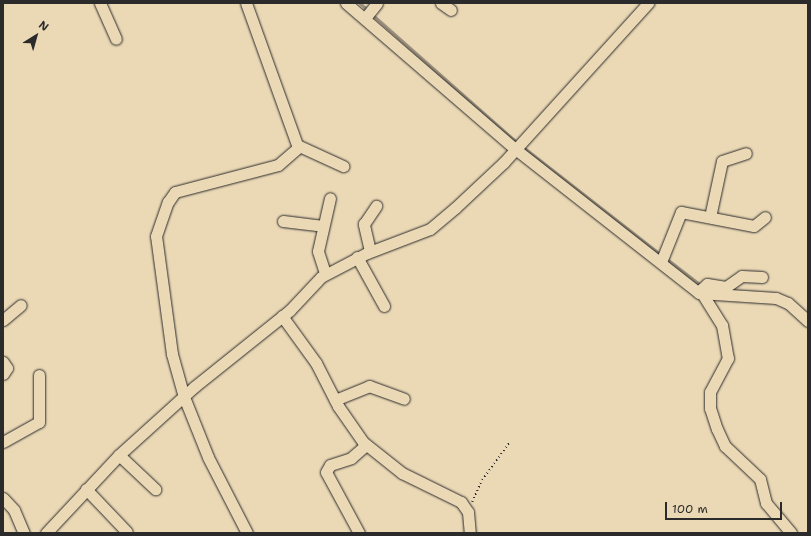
<!DOCTYPE html>
<html>
<head>
<meta charset="utf-8">
<style>
  body { margin:0 }
  #map { position:relative; width:811px; height:536px; overflow:hidden; background:#ebd9b6; font-family:"Shantell Sans",sans-serif }
  div>[style] { position:absolute }
  .stream>* { height:2.5px; margin:-1.25px; padding:0 1.25px; transform-origin:1.25px; border-radius:1.25px; background:#9f947f }
  .path>* { height:1.5px; margin-top:-0.75px; transform-origin:0; background:repeating-linear-gradient(90deg,#2b2b2b 0 1px,transparent 0 4px) }
  .roads { filter:drop-shadow(0 0 1px #2b2b2b) drop-shadow(0 0 1px #2b2b2b) }
  .minor>* { height:11px; margin:-5.5px; padding:0 5.5px; transform-origin:5.5px; border-radius:5.5px; background:#ebd9b6 }
  span { translate:-50% -50%; white-space:nowrap; text-align:center; line-height:1.15; -webkit-text-stroke:4px #ebd9b6; paint-order:stroke }
  .frame { position:absolute; inset:0; border:4px solid #2b2b2b; pointer-events:none }
  .north { position:absolute; left:16px; top:16px; width:40px; height:40px; -webkit-text-stroke:3px #ebd9b6; paint-order:stroke; rotate:37deg; font-size:11px; font-weight:700; line-height:16px; text-align:center; color:#2b2b2b }
  .north::after { content:''; display:block; margin:auto; width:14px; height:18px; background:#2b2b2b; clip-path:polygon(50% 0,100% 100%,50% 72%,0 100%) }
  .scale { position:absolute; left:665px; top:502px; width:117px; height:18px; box-sizing:border-box; border:2px solid #2b2b2b; border-top:0; padding-left:5px; font-size:12px; line-height:14px; white-space:nowrap; color:#2b2b2b; -webkit-text-stroke:3px #ebd9b6; paint-order:stroke }
</style>
</head>
<body>
<div id="map">
  <div class="stream">
    <div style="left:360px;top:3px;width:9px;rotate:41deg"></div>
    <div style="left:372px;top:14px;width:195px;rotate:41.5deg"></div>
    <div style="left:522px;top:146px;width:175px;rotate:38deg"></div>
    <div style="left:666px;top:258px;width:44px;rotate:37.6deg"></div>
  </div>
  <div class="path">
    <div style="left:472px;top:502px;width:24px;rotate:-66deg"></div>
    <div style="left:482px;top:480px;width:46px;rotate:-53.9deg"></div>
  </div>
  <div class="roads">
    <div class="minor">
      <div style="left:100px;top:3px;width:39px;rotate:66deg"></div>
      <div style="left:246px;top:3px;width:151px;rotate:70.2deg"></div>
      <div style="left:297px;top:145px;width:51px;rotate:24.5deg"></div>
      <div style="left:346px;top:3px;width:222px;rotate:40.8deg"></div>
      <div style="left:514px;top:148px;width:235px;rotate:38.1deg"></div>
      <div style="left:699px;top:293px;width:77px;rotate:3.7deg"></div>
      <div style="left:776px;top:298px;width:13px;rotate:23deg"></div>
      <div style="left:788px;top:303px;width:27px;rotate:42deg"></div>
      <div style="left:441px;top:3px;width:12px;rotate:35deg"></div>
      <div style="left:365px;top:18px;width:19px;rotate:-51deg"></div>
      <div style="left:710px;top:217px;width:57px;rotate:-77.9deg"></div>
      <div style="left:722px;top:161px;width:25px;rotate:-18deg"></div>
      <div style="left:283px;top:221px;width:38px;rotate:7deg"></div>
      <div style="left:370px;top:251px;width:28px;rotate:-103deg"></div>
      <div style="left:364px;top:224px;width:22px;rotate:-56deg"></div>
      <div style="left:357px;top:257px;width:56px;rotate:61.1deg"></div>
      <div style="left:661px;top:262px;width:54px;rotate:-68.2deg"></div>
      <div style="left:681px;top:212px;width:74px;rotate:10.9deg"></div>
      <div style="left:754px;top:226px;width:14px;rotate:-39deg"></div>
      <div style="left:325px;top:273px;width:23px;rotate:-108deg"></div>
      <div style="left:318px;top:251px;width:54px;rotate:-77.2deg"></div>
      <div style="left:698px;top:292px;width:12px;rotate:-42deg"></div>
      <div style="left:707px;top:284px;width:19px;rotate:9deg"></div>
      <div style="left:726px;top:287px;width:19px;rotate:-35deg"></div>
      <div style="left:742px;top:276px;width:20px;rotate:3deg"></div>
      <div style="left:703px;top:295px;width:36px;rotate:58deg"></div>
      <div style="left:722px;top:325px;width:34px;rotate:80deg"></div>
      <div style="left:728px;top:358px;width:38px;rotate:118deg"></div>
      <div style="left:710px;top:392px;width:16px;rotate:90deg"></div>
      <div style="left:710px;top:408px;width:22px;rotate:72deg"></div>
      <div style="left:717px;top:429px;width:19px;rotate:65deg"></div>
      <div style="left:725px;top:446px;width:48px;rotate:43.3deg"></div>
      <div style="left:760px;top:479px;width:25px;rotate:76deg"></div>
      <div style="left:766px;top:503px;width:39px;rotate:50deg"></div>
      <div style="left:282px;top:316px;width:58px;rotate:54.1deg"></div>
      <div style="left:316px;top:363px;width:48px;rotate:62.9deg"></div>
      <div style="left:338px;top:406px;width:44px;rotate:55.2deg"></div>
      <div style="left:363px;top:442px;width:50px;rotate:38.5deg"></div>
      <div style="left:402px;top:473px;width:66px;rotate:26.2deg"></div>
      <div style="left:461px;top:502px;width:12px;rotate:55deg"></div>
      <div style="left:468px;top:512px;width:21px;rotate:85deg"></div>
      <div style="left:3px;top:320px;width:23px;rotate:-40deg"></div>
      <div style="left:3px;top:362px;width:7px;rotate:56deg"></div>
      <div style="left:7px;top:368px;width:7px;rotate:124deg"></div>
      <div style="left:335px;top:400px;width:37px;rotate:-22deg"></div>
      <div style="left:369px;top:386px;width:37px;rotate:20deg"></div>
      <div style="left:3px;top:442px;width:41px;rotate:-29.1deg"></div>
      <div style="left:39px;top:422px;width:47px;rotate:-90deg"></div>
      <div style="left:119px;top:455px;width:50px;rotate:43.4deg"></div>
      <div style="left:86px;top:489px;width:59px;rotate:46.4deg"></div>
      <div style="left:3px;top:498px;width:16px;rotate:47deg"></div>
      <div style="left:14px;top:510px;width:25px;rotate:67deg"></div>
      <div style="left:46px;top:533px;width:107px;rotate:-46.9deg"></div>
      <div style="left:119px;top:455px;width:101px;rotate:-42.2deg"></div>
      <div style="left:194px;top:387px;width:123px;rotate:-38.7deg"></div>
      <div style="left:290px;top:310px;width:45px;rotate:-46.8deg"></div>
      <div style="left:321px;top:277px;width:52px;rotate:-27.6deg"></div>
      <div style="left:367px;top:253px;width:67px;rotate:-20.9deg"></div>
      <div style="left:430px;top:229px;width:33px;rotate:-40deg"></div>
      <div style="left:455px;top:208px;width:67px;rotate:-43.2deg"></div>
      <div style="left:504px;top:162px;width:215px;rotate:-47.8deg"></div>
      <div style="left:247px;top:533px;width:85px;rotate:-117.2deg"></div>
      <div style="left:208px;top:457px;width:65px;rotate:-111.8deg"></div>
      <div style="left:184px;top:397px;width:45px;rotate:-105.6deg"></div>
      <div style="left:172px;top:354px;width:119px;rotate:-97.7deg"></div>
      <div style="left:156px;top:236px;width:36px;rotate:-71deg"></div>
      <div style="left:168px;top:202px;width:12px;rotate:-55deg"></div>
      <div style="left:175px;top:192px;width:106px;rotate:-14.7deg"></div>
      <div style="left:278px;top:165px;width:28px;rotate:-41deg"></div>
      <div style="left:359px;top:533px;width:69px;rotate:-118.4deg"></div>
      <div style="left:326px;top:472px;width:8px;rotate:-60deg"></div>
      <div style="left:330px;top:465px;width:22px;rotate:-18deg"></div>
      <div style="left:351px;top:458px;width:20px;rotate:-41deg"></div>
    </div>
  </div>
  <div class="frame"></div>
  <div class="north">N</div>
  <div class="scale">100 m</div>
</div>
</body>
</html>
